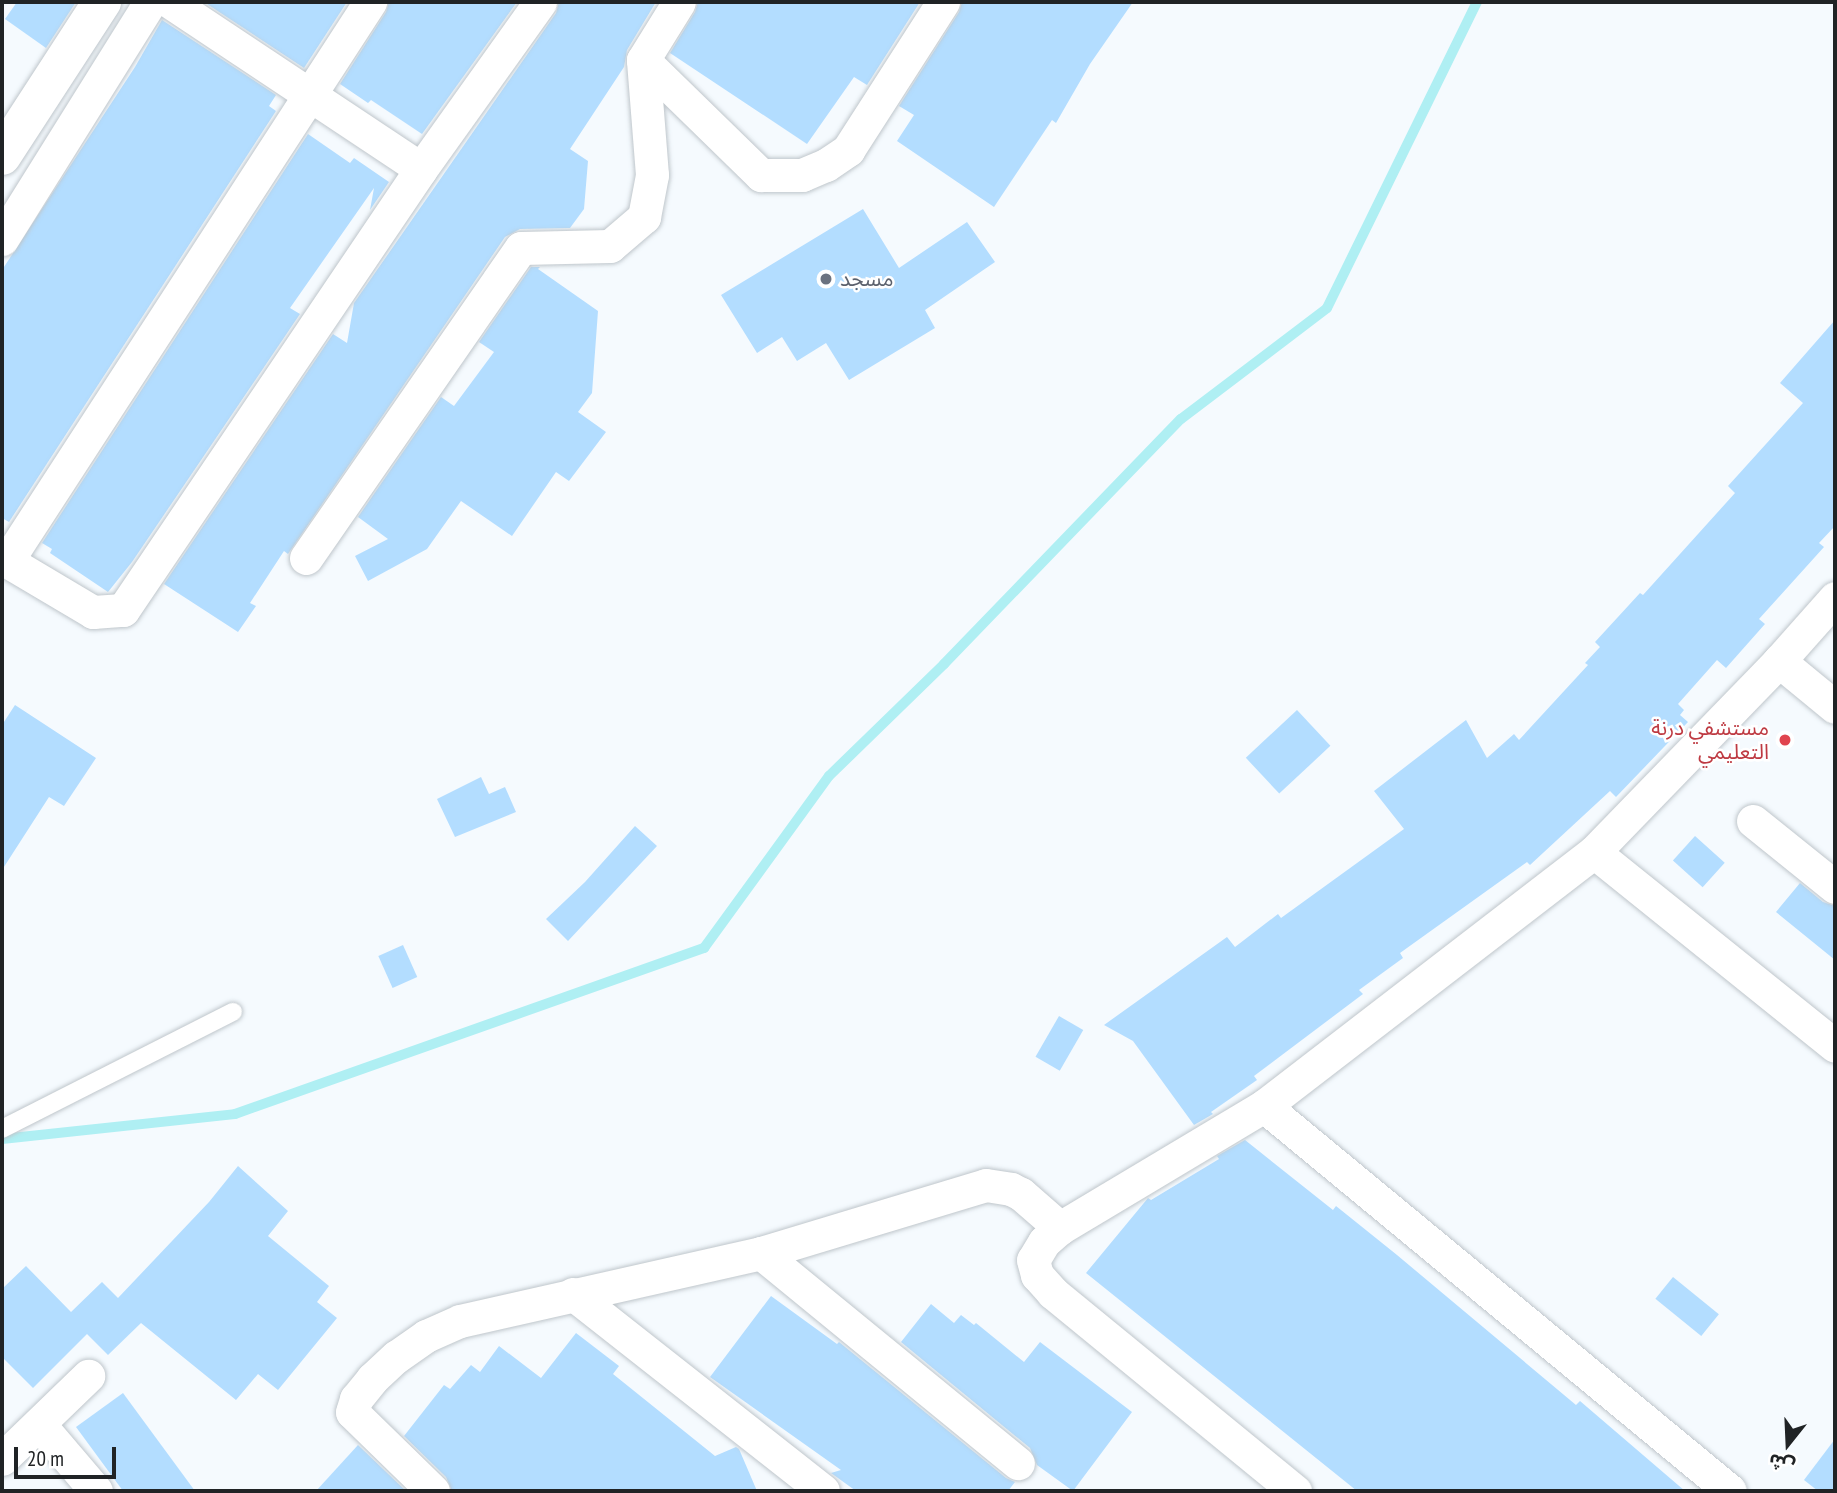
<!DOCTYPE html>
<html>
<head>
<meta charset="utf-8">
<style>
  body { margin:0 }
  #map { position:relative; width:1837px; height:1493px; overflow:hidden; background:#f5fafe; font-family:"PT Sans Narrow","Noto Sans Arabic",sans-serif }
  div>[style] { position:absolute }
  .stream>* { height:10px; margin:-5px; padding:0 5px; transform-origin:5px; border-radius:5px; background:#afeff3 }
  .building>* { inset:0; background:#b3ddff; transform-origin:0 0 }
  .roads { filter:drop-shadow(0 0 2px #bfc6cb) drop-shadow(0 0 2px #bfc6cb) }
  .lane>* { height:18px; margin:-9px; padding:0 9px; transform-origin:9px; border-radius:9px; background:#fff }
  .street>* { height:33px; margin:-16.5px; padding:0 16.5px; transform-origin:16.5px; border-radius:16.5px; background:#fff }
  .secondary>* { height:38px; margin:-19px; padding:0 19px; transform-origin:19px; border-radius:19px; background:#fff }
  .dots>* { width:19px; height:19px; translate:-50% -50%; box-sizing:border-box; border:4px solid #fff; border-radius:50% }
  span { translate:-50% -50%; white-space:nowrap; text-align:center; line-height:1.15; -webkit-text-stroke:5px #fff; paint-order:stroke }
  .worship-label { font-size:21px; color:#5b616d }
  .left { translate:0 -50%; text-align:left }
  .health-label { font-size:21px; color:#be3a42 }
  .right { translate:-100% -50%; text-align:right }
  .frame { position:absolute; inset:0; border:4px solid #202325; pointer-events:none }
  .north { position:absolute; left:1753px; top:1409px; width:70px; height:70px; -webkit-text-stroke:5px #fff; paint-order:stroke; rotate:198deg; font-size:19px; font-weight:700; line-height:28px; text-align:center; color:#202325 }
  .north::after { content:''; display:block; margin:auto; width:24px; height:32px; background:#202325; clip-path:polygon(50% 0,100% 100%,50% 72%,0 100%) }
  .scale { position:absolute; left:14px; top:1447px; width:102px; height:32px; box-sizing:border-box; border:4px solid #202325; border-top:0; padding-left:9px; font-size:21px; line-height:24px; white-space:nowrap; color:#202325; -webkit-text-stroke:5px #fff; paint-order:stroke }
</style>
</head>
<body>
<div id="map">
  <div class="stream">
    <div style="left:2px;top:1139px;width:234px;rotate:-6.1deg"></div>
    <div style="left:235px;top:1114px;width:498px;rotate:-19.5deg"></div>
    <div style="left:704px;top:948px;width:213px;rotate:-54deg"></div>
    <div style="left:829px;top:776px;width:161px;rotate:-44.2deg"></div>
    <div style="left:944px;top:664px;width:341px;rotate:-46deg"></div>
    <div style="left:1181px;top:419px;width:183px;rotate:-37.2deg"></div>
    <div style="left:1327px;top:308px;width:341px;rotate:-63.9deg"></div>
  </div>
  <div class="building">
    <div style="clip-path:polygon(17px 2px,76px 2px,46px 48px,5px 19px)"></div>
    <div style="clip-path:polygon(204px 2px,347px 2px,304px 68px)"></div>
    <div style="clip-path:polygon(389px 2px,517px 2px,422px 134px,371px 100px,368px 103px,340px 84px,386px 12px)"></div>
    <div style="clip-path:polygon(559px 2px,656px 2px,627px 50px,624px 67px,570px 149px,588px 161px,584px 209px,570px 228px,520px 229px,505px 237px,288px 554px,284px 551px,250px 603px,256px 606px,238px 632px,164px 584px,333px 334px,347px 343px,354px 303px,556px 13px)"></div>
    <div style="clip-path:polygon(698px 2px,920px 2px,867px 85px,854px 77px,807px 144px,670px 53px,695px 12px)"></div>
    <div style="clip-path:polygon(962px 2px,1133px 2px,1090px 64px,1056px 123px,1052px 120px,994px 207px,897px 141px,914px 115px,899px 106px,959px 12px)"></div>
    <div style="clip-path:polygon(162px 20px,276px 95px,269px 106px,276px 111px,9px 522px,2px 518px,2px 270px,135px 67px)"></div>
    <div style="clip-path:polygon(308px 134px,350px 163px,354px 158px,389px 182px,370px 210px,374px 188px,290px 308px,300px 314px,132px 562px,108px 592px,50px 553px,52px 549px,42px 543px)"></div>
    <div style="clip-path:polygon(863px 209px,899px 268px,967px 222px,995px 262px,925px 310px,935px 328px,849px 380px,826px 343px,797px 361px,782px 337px,757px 353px,721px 295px)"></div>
    <div style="clip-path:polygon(531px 267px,540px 267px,538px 269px,598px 311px,592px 393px,578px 412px,606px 432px,569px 481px,556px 472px,512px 536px,461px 501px,427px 549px,368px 581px,355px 556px,388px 539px,358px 517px,441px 397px,454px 406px,494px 352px,479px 342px)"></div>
    <div style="clip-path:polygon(1835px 320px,1835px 526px,1819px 543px,1824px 547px,1759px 619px,1765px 624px,1726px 668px,1717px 660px,1678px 704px,1684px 710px,1680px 715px,1688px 722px,1616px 797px,1610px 791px,1530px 865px,1527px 862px,1400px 953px,1403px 958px,1359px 990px,1363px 994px,1254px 1076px,1257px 1080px,1211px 1112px,1213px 1114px,1194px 1125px,1133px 1041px,1104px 1025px,1227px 937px,1235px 947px,1278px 914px,1281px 918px,1404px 829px,1374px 791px,1466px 720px,1487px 758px,1514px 734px,1519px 740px,1588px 665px,1585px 663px,1600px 647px,1595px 642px,1640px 593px,1643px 595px,1735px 493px,1728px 486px,1803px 403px,1780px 383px)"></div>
    <div style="clip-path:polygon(15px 705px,96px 758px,64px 806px,49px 797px,2px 870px,2px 725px)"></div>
    <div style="left:1297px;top:710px;width:49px;height:70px;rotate:47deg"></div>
    <div style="clip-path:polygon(481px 777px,489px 794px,505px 787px,516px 812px,455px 837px,437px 799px)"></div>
    <div style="clip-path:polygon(635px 826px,657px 846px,568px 941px,546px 919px,585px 882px)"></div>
    <div style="left:1695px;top:836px;width:40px;height:33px;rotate:42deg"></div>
    <div style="clip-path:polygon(1800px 883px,1823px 902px,1835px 906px,1835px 960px,1776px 912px)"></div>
    <div style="left:403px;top:945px;width:35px;height:27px;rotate:66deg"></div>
    <div style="left:1059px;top:1016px;width:28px;height:47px;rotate:30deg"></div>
    <div style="clip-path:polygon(1245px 1140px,1333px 1210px,1336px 1206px,1397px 1255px,1576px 1405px,1580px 1401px,1685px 1491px,1357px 1491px,1086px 1273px,1148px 1198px,1151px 1200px,1219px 1159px,1217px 1156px)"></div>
    <div style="clip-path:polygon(238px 1166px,288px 1211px,268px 1236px,329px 1286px,317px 1302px,337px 1318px,278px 1390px,258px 1374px,236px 1400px,141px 1323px,108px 1355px,87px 1334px,33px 1388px,2px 1357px,2px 1289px,26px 1266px,71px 1312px,102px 1282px,118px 1298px,209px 1202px)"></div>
    <div style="left:1673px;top:1277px;width:59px;height:28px;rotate:39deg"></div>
    <div style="clip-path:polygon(771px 1296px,837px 1344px,839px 1342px,1006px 1478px,1015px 1482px,1008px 1491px,856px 1491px,831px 1473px,841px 1470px,710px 1377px)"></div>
    <div style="clip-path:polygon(931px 1304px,954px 1323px,961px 1315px,974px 1325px,976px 1323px,1024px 1362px,1040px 1342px,1132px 1412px,1073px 1491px,1037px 1465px,1030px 1448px,901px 1342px)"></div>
    <div style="clip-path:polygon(576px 1333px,619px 1366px,613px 1374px,715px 1456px,736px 1447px,739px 1449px,757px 1491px,452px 1491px,446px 1477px,404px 1436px,444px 1385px,450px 1389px,471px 1365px,480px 1372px,499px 1346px,541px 1378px)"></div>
    <div style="clip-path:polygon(123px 1393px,195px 1491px,123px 1491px,76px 1427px)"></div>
    <div style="clip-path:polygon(1835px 1439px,1835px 1491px,1818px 1491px,1804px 1480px)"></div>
    <div style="clip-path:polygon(358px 1445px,406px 1491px,316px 1491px)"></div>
  </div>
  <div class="roads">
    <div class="lane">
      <div style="left:2px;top:1129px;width:259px;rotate:-26.9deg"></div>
    </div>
    <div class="street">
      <div style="left:170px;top:2px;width:301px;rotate:33.6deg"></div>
      <div style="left:643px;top:60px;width:165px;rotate:44.3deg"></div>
      <div style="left:761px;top:175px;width:41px"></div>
      <div style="left:802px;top:175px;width:26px;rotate:-23deg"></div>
      <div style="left:826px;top:165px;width:27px;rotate:-34deg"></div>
      <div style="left:848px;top:150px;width:176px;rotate:-57.3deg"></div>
      <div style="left:2px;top:239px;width:279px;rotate:-58deg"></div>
      <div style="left:2px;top:558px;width:106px;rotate:30.7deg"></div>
      <div style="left:93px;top:612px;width:30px;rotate:-4deg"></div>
      <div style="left:123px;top:610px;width:532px;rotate:-55.95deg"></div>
      <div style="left:421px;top:169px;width:205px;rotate:-54.5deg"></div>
      <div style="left:306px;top:558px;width:377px;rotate:-55.3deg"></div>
      <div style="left:521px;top:248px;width:89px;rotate:-1.3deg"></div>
      <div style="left:610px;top:246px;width:45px;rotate:-40.5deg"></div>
      <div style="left:644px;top:217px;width:43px;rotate:-79.2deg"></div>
      <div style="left:652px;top:175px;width:115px;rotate:-94.5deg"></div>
      <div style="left:643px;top:60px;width:68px;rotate:-58.2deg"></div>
      <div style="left:7px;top:561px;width:667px;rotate:-57deg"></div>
      <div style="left:1779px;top:661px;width:72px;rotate:39.4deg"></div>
      <div style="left:1753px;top:821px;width:105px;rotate:38.8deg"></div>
      <div style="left:1594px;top:852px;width:309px;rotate:38.8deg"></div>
      <div style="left:1264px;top:1106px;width:604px;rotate:39.56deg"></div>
      <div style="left:1060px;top:1228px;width:238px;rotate:-30.9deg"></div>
      <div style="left:1264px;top:1106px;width:416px;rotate:-37.6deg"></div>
      <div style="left:1594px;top:852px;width:266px;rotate:-45.9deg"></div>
      <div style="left:1779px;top:661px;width:84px;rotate:-48.4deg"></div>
      <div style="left:761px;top:1253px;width:332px;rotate:39.3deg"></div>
      <div style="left:573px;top:1294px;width:318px;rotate:38.2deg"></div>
      <div style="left:39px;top:1424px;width:88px;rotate:49.6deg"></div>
      <div style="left:2px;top:1459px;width:120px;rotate:-44deg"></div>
      <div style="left:433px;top:1491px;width:113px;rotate:-135.7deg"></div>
      <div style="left:352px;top:1412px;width:14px;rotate:-73deg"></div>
      <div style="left:356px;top:1399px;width:26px;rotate:-51deg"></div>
      <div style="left:372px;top:1379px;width:33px;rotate:-43deg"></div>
      <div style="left:396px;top:1357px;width:37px;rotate:-35deg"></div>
      <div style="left:426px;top:1336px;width:37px;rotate:-24deg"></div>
      <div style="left:460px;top:1321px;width:309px;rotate:-12.7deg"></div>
      <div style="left:761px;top:1253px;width:235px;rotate:-16.8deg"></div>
      <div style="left:986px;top:1185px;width:25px;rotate:9deg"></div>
      <div style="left:1011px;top:1189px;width:11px;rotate:27deg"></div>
      <div style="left:1021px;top:1194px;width:52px;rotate:41.1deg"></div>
      <div style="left:1060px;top:1228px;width:21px;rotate:139deg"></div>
      <div style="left:1044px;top:1242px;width:21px;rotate:121deg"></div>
      <div style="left:1033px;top:1260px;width:16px;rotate:75deg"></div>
      <div style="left:1037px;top:1275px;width:24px;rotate:48deg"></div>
      <div style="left:1053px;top:1293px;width:313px;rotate:39.3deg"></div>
    </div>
    <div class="secondary">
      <div style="left:2px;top:156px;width:184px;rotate:-57deg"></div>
    </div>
  </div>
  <div class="dots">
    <div style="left:826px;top:279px;background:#6b7280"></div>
    <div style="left:1785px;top:740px;background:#e0444e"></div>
  </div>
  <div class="worship-label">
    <span class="left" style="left:840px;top:279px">مسجد</span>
  </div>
  <div class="health-label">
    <span class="right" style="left:1769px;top:740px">مستشفي درنة<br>التعليمي</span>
  </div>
  <div class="frame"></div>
  <div class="north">ش</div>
  <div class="scale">20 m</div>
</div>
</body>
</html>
